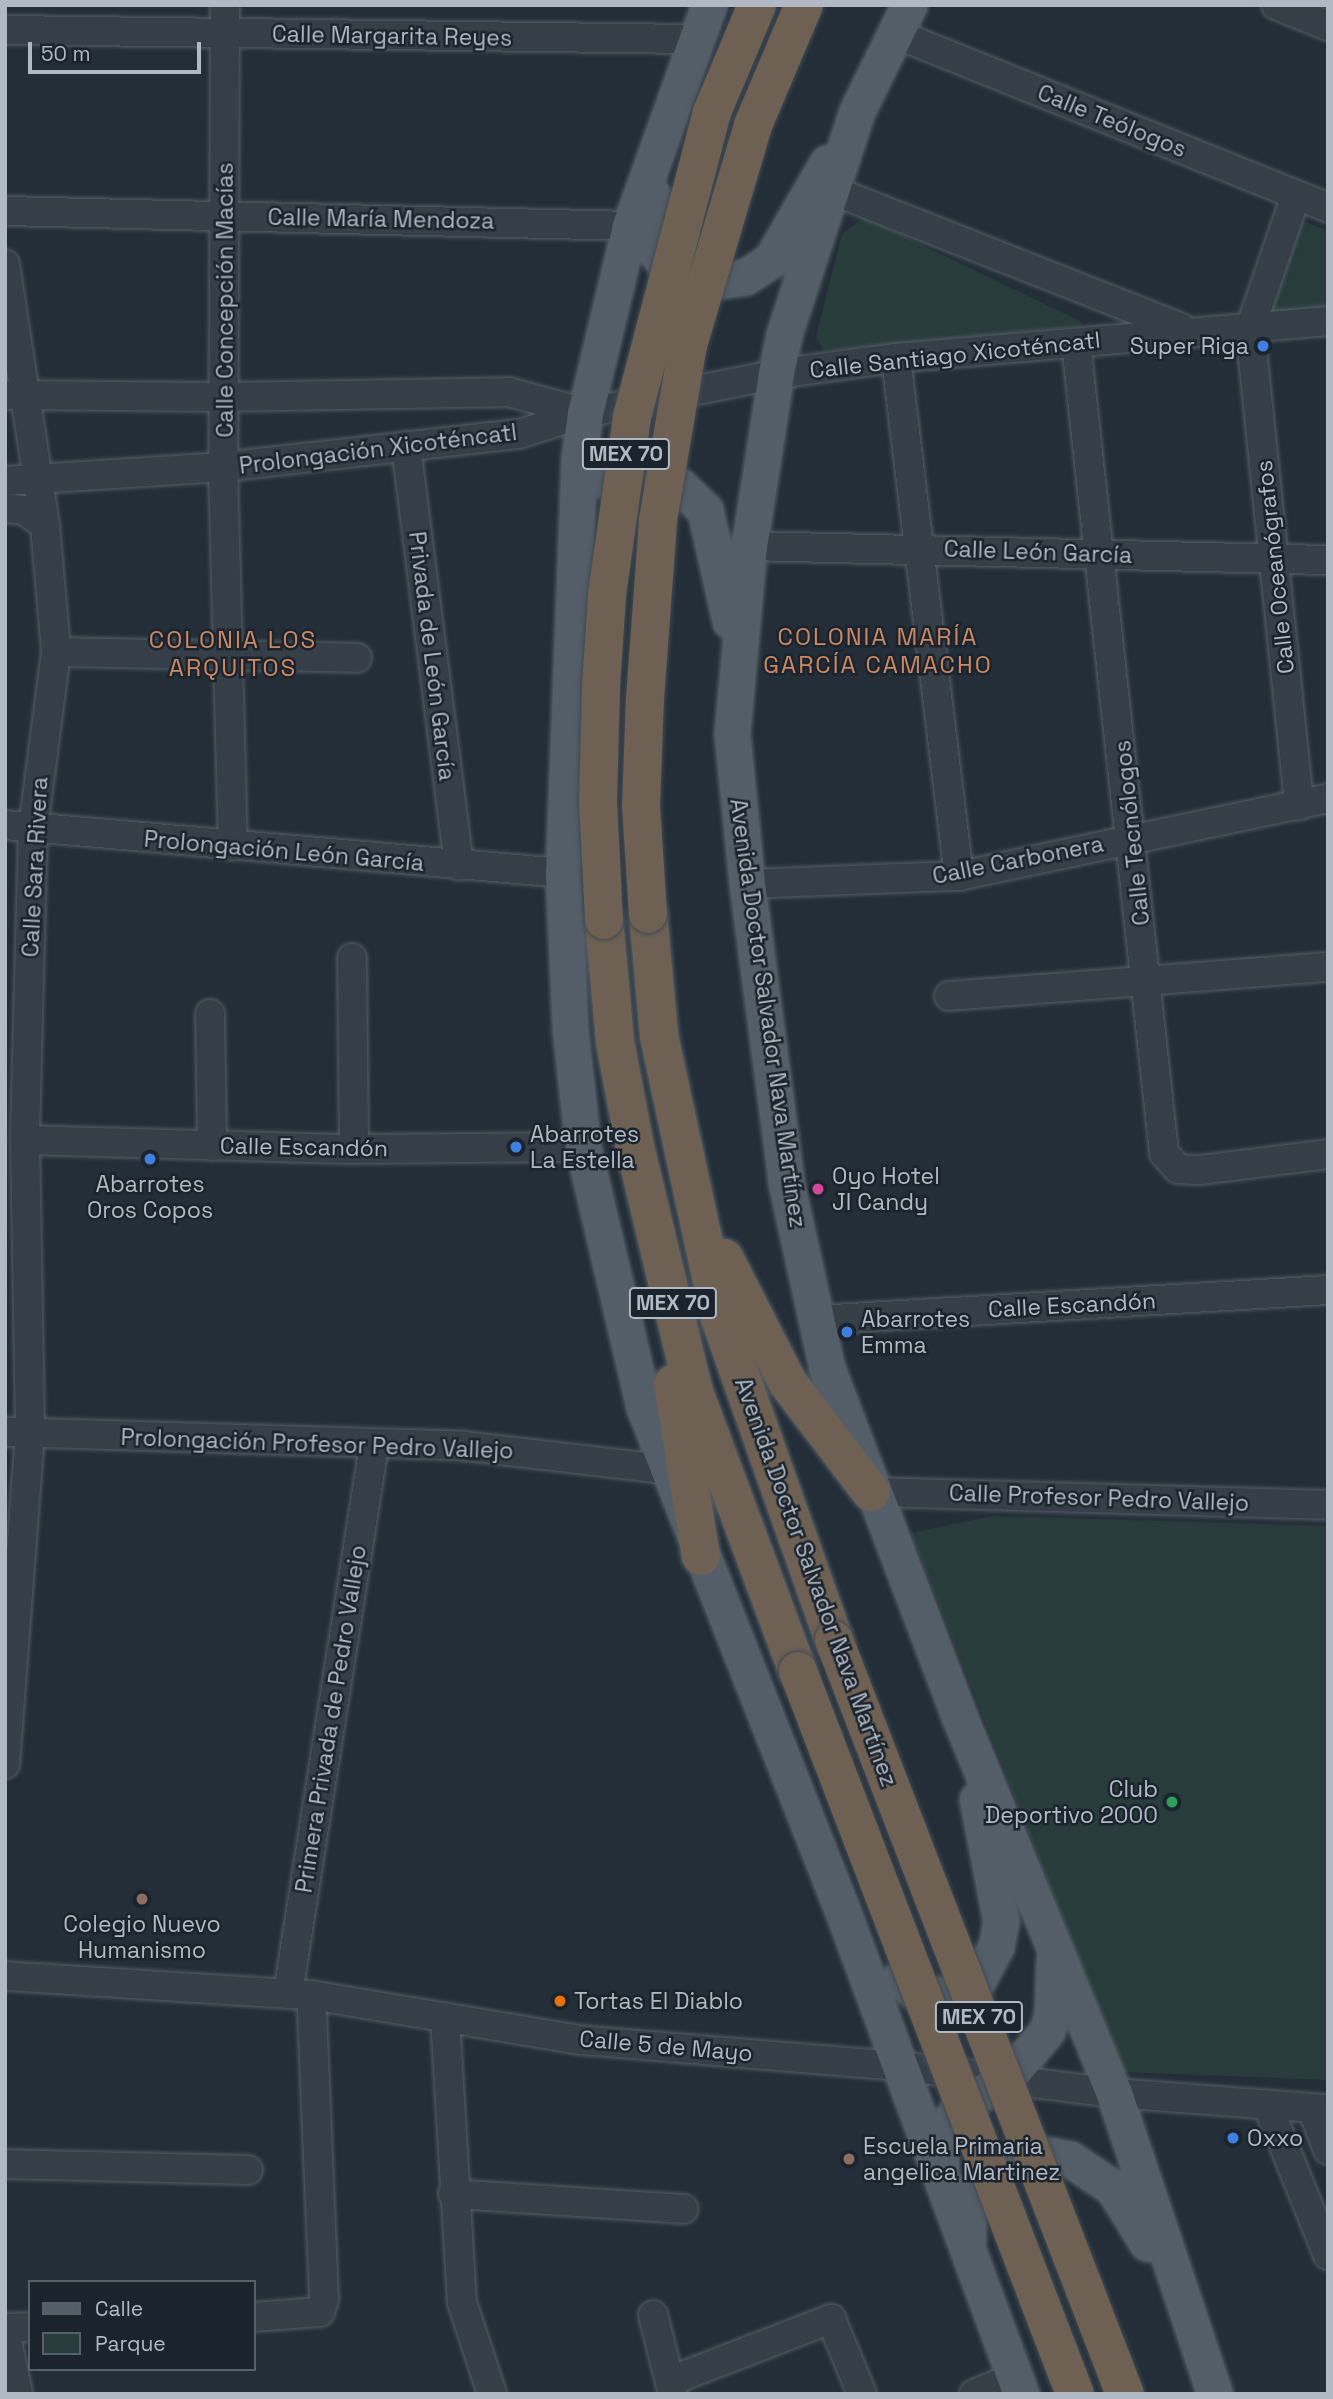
<!DOCTYPE html>
<html>
<head>
<meta charset="utf-8">
<style>
  body { margin:0 }
  #map { position:relative; width:1333px; height:2399px; overflow:hidden; background:#232e38; font-family:"Space Grotesk",sans-serif }
  div>[style] { position:absolute }
  .green>* { inset:0; background:#283c3b }
  .roads { filter:drop-shadow(0 0 2px #545d66) drop-shadow(0 0 2px #545d66) }
  .minor>* { height:28px; margin:-14px; padding:0 14px; transform-origin:14px; border-radius:14px; background:#363f48 }
  .major>* { height:35px; margin:-17.5px; padding:0 17.5px; transform-origin:17.5px; border-radius:17.5px; background:#545e68 }
  .highway>* { height:38px; margin:-19px; padding:0 19px; transform-origin:19px; border-radius:19px; background:#6e6154 }
  .bridges { filter:drop-shadow(0 0 2px #414a53) drop-shadow(0 0 2px #414a53) }
  .highway-bridge>* { height:38px; margin:-19px; padding:0 19px; transform-origin:19px; border-radius:19px; background:#6e6154 }
  .dots>* { width:19px; height:19px; translate:-50% -50%; box-sizing:border-box; border:4px solid #1b242d; border-radius:50% }
  span { translate:-50% -50%; white-space:nowrap; text-align:center; line-height:1.15; -webkit-text-stroke:5px #1b242d; paint-order:stroke }
  .shield-label span { padding:2px 5px; background:#1b242d; border:2px solid; border-radius:5px; -webkit-text-stroke-width:0 }
  .shield-label { font-size:21px; color:#b1bac4; font-weight:700 }
  .street-label { font-size:23px; color:#b1bac4 }
  .poi-label { font-size:23px; color:#b1bac4 }
  .right { translate:-100% -50%; text-align:right }
  .left { translate:0 -50%; text-align:left }
  .neighbourhood-label { font-size:24px; color:#cc8864; letter-spacing:2px }
  .frame { position:absolute; inset:0; border:7px solid #b1bac4; pointer-events:none }
  .legend { position:absolute; left:28px; top:2280px; width:228px; height:91px; box-sizing:border-box; background:#1b242d; border:2px solid #576069; margin:0; padding:9px 12px; list-style:none; font-size:21px; color:#b1bac4 }
  .legend li { display:flex; align-items:center; gap:14px; height:35px }
  .legend b { width:35px; border:2px solid #576069 }
  .scale { position:absolute; left:28px; top:42px; width:173px; height:32px; box-sizing:border-box; border:4px solid #b1bac4; border-top:0; padding-left:9px; font-size:21px; line-height:24px; white-space:nowrap; color:#b1bac4; -webkit-text-stroke:5px #1b242d; paint-order:stroke }
</style>
</head>
<body>
<div id="map">
  <div class="green">
    <div style="clip-path:polygon(864px 217px,1080px 321px,1082px 326px,824px 351px,816px 337px,842px 234px)"></div>
    <div style="clip-path:polygon(1298px 219px,1328px 231px,1328px 308px,1265px 314px)"></div>
    <div style="clip-path:polygon(992px 1516px,1328px 1526px,1328px 2080px,1123px 2072px,911px 1533px)"></div>
  </div>
  <div class="roads">
    <div class="minor">
      <div style="left:225px;top:5px;width:462px;rotate:90.2deg"></div>
      <div style="left:223px;top:467px;width:379px;rotate:88.5deg"></div>
      <div style="left:1276px;top:5px;width:56px;rotate:22deg"></div>
      <div style="left:5px;top:30px;width:690px;rotate:0.75deg"></div>
      <div style="left:896px;top:34px;width:466px;rotate:21.9deg"></div>
      <div style="left:834px;top:191px;width:373px;rotate:21.5deg"></div>
      <div style="left:1296px;top:195px;width:142px;rotate:108.9deg"></div>
      <div style="left:1250px;top:329px;width:479px;rotate:84.1deg"></div>
      <div style="left:5px;top:211px;width:625px;rotate:1.37deg"></div>
      <div style="left:5px;top:264px;width:264px;rotate:81.3deg"></div>
      <div style="left:45px;top:525px;width:127px;rotate:85deg"></div>
      <div style="left:56px;top:652px;width:177px;rotate:97.4deg"></div>
      <div style="left:33px;top:828px;width:312px;rotate:91.5deg"></div>
      <div style="left:25px;top:1140px;width:293px;rotate:89deg"></div>
      <div style="left:30px;top:1433px;width:332px;rotate:94.3deg"></div>
      <div style="left:1076px;top:343px;width:815px;rotate:83.8deg"></div>
      <div style="left:1164px;top:1153px;width:21px;rotate:49deg"></div>
      <div style="left:1178px;top:1169px;width:22px;rotate:3deg"></div>
      <div style="left:1200px;top:1170px;width:129px;rotate:-7.1deg"></div>
      <div style="left:896px;top:358px;width:522px;rotate:83.07deg"></div>
      <div style="left:5px;top:395px;width:219px;rotate:0.5deg"></div>
      <div style="left:224px;top:397px;width:285px;rotate:-1deg"></div>
      <div style="left:509px;top:392px;width:79px;rotate:15.4deg"></div>
      <div style="left:406px;top:446px;width:423px;rotate:82.8deg"></div>
      <div style="left:5px;top:481px;width:218px;rotate:-3.7deg"></div>
      <div style="left:223px;top:467px;width:298px;rotate:-6.4deg"></div>
      <div style="left:519px;top:434px;width:69px;rotate:-17.7deg"></div>
      <div style="left:585px;top:413px;width:195px;rotate:-11.5deg"></div>
      <div style="left:776px;top:374px;width:121px;rotate:-7.6deg"></div>
      <div style="left:896px;top:358px;width:434px;rotate:-4.9deg"></div>
      <div style="left:5px;top:508px;width:19px;rotate:6deg"></div>
      <div style="left:24px;top:510px;width:26px;rotate:36deg"></div>
      <div style="left:749px;top:546px;width:579px;rotate:1.39deg"></div>
      <div style="left:56px;top:652px;width:301px;rotate:1.1deg"></div>
      <div style="left:5px;top:825px;width:560px;rotate:4.92deg"></div>
      <div style="left:747px;top:884px;width:212px;rotate:-2.2deg"></div>
      <div style="left:959px;top:876px;width:377px;rotate:-11.9deg"></div>
      <div style="left:352px;top:958px;width:191px;rotate:89.4deg"></div>
      <div style="left:949px;top:996px;width:380px;rotate:-4.4deg"></div>
      <div style="left:210px;top:1014px;width:132px;rotate:89.1deg"></div>
      <div style="left:25px;top:1140px;width:329px;rotate:1.6deg"></div>
      <div style="left:354px;top:1149px;width:229px;rotate:-0.5deg"></div>
      <div style="left:816px;top:1320px;width:513px;rotate:-3.35deg"></div>
      <div style="left:5px;top:1432px;width:459px;rotate:1.7deg"></div>
      <div style="left:464px;top:1446px;width:207px;rotate:6.6deg"></div>
      <div style="left:871px;top:1492px;width:457px;rotate:1.6deg"></div>
      <div style="left:5px;top:1976px;width:307px;rotate:3.6deg"></div>
      <div style="left:311px;top:1995px;width:274px;rotate:9.5deg"></div>
      <div style="left:581px;top:2040px;width:320px;rotate:4.7deg"></div>
      <div style="left:900px;top:2066px;width:216px;rotate:7.2deg"></div>
      <div style="left:1114px;top:2093px;width:215px;rotate:4.3deg"></div>
      <div style="left:288px;top:1993px;width:554px;rotate:-81.07deg"></div>
      <div style="left:445px;top:2017px;width:286px;rotate:86.6deg"></div>
      <div style="left:462px;top:2302px;width:97px;rotate:71.9deg"></div>
      <div style="left:1268px;top:2106px;width:161px;rotate:68.1deg"></div>
      <div style="left:1312px;top:2108px;width:45px;rotate:69.1deg"></div>
      <div style="left:5px;top:2164px;width:243px;rotate:1.4deg"></div>
      <div style="left:453px;top:2194px;width:231px;rotate:3.7deg"></div>
      <div style="left:653px;top:2315px;width:81px;rotate:75.8deg"></div>
      <div style="left:254px;top:2317px;width:66px;rotate:-4.3deg"></div>
      <div style="left:320px;top:2312px;width:14px;rotate:-73deg"></div>
      <div style="left:324px;top:2299px;width:304px;rotate:-92.4deg"></div>
      <div style="left:5px;top:2328px;width:25px;rotate:-2deg"></div>
      <div style="left:5px;top:2331px;width:64px;rotate:78.3deg"></div>
      <div style="left:670px;top:2381px;width:173px;rotate:-21.1deg"></div>
      <div style="left:831px;top:2319px;width:81px;rotate:67.5deg"></div>
      <div style="left:974px;top:2394px;width:44px;rotate:-22.5deg"></div>
    </div>
    <div class="major">
      <div style="left:709px;top:5px;width:235px;rotate:109.7deg"></div>
      <div style="left:630px;top:226px;width:192px;rotate:103.5deg"></div>
      <div style="left:585px;top:413px;width:45px;rotate:97.6deg"></div>
      <div style="left:579px;top:458px;width:415px;rotate:92.2deg"></div>
      <div style="left:563px;top:873px;width:156px;rotate:87.4deg"></div>
      <div style="left:570px;top:1029px;width:119px;rotate:83.7deg"></div>
      <div style="left:583px;top:1147px;width:267px;rotate:76.8deg"></div>
      <div style="left:644px;top:1407px;width:543px;rotate:68.49deg"></div>
      <div style="left:843px;top:1912px;width:514px;rotate:69.73deg"></div>
      <div style="left:909px;top:5px;width:118px;rotate:116.1deg"></div>
      <div style="left:857px;top:111px;width:236px;rotate:108.1deg"></div>
      <div style="left:784px;top:335px;width:40px;rotate:102deg"></div>
      <div style="left:776px;top:374px;width:174px;rotate:98.9deg"></div>
      <div style="left:749px;top:546px;width:189px;rotate:95.2deg"></div>
      <div style="left:732px;top:734px;width:151px;rotate:84.3deg"></div>
      <div style="left:747px;top:884px;width:301px;rotate:82.5deg"></div>
      <div style="left:786px;top:1182px;width:190px;rotate:77.6deg"></div>
      <div style="left:827px;top:1368px;width:374px;rotate:69.2deg"></div>
      <div style="left:960px;top:1718px;width:405px;rotate:67.7deg"></div>
      <div style="left:1114px;top:2093px;width:317px;rotate:71.5deg"></div>
      <div style="left:653px;top:195px;width:49px;rotate:92.3deg"></div>
      <div style="left:651px;top:244px;width:27px;rotate:56deg"></div>
      <div style="left:666px;top:266px;width:40px;rotate:25deg"></div>
      <div style="left:702px;top:283px;width:43px;rotate:-7.9deg"></div>
      <div style="left:745px;top:277px;width:31px;rotate:-33deg"></div>
      <div style="left:771px;top:260px;width:112px;rotate:-60deg"></div>
      <div style="left:599px;top:479px;width:46px;rotate:-11.3deg"></div>
      <div style="left:644px;top:470px;width:39px;rotate:24deg"></div>
      <div style="left:680px;top:486px;width:35px;rotate:44deg"></div>
      <div style="left:705px;top:510px;width:114px;rotate:77.3deg"></div>
      <div style="left:900px;top:1978px;width:19px;rotate:43deg"></div>
      <div style="left:914px;top:1991px;width:21px;rotate:11deg"></div>
      <div style="left:935px;top:1995px;width:28px;rotate:-6deg"></div>
      <div style="left:963px;top:1992px;width:17px;rotate:-36deg"></div>
      <div style="left:977px;top:1982px;width:40px;rotate:-62deg"></div>
      <div style="left:996px;top:1947px;width:25px;rotate:-79deg"></div>
      <div style="left:1001px;top:1922px;width:125px;rotate:-101deg"></div>
      <div style="left:941px;top:2168px;width:30px;rotate:-92deg"></div>
      <div style="left:940px;top:2138px;width:32px;rotate:-58deg"></div>
      <div style="left:957px;top:2111px;width:70px;rotate:-35.7deg"></div>
      <div style="left:1014px;top:2070px;width:51px;rotate:-49.8deg"></div>
      <div style="left:1047px;top:2031px;width:18px;rotate:-74deg"></div>
      <div style="left:1052px;top:2014px;width:54px;rotate:-87.9deg"></div>
      <div style="left:968px;top:2239px;width:41px;rotate:-90deg"></div>
      <div style="left:968px;top:2198px;width:24px;rotate:-55deg"></div>
      <div style="left:982px;top:2178px;width:33px;rotate:-31deg"></div>
      <div style="left:1010px;top:2161px;width:38px;rotate:-9deg"></div>
      <div style="left:1048px;top:2155px;width:22px;rotate:10deg"></div>
      <div style="left:1070px;top:2159px;width:52px;rotate:34deg"></div>
      <div style="left:1113px;top:2188px;width:65px;rotate:58.3deg"></div>
    </div>
    <div class="highway">
      <div style="left:648px;top:914px;width:122px;rotate:84.8deg"></div>
      <div style="left:659px;top:1036px;width:289px;rotate:77.8deg"></div>
      <div style="left:720px;top:1318px;width:342px;rotate:70.5deg"></div>
      <div style="left:604px;top:920px;width:122px;rotate:84.8deg"></div>
      <div style="left:615px;top:1042px;width:107px;rotate:79.2deg"></div>
      <div style="left:635px;top:1147px;width:252px;rotate:76.5deg"></div>
      <div style="left:694px;top:1392px;width:298px;rotate:69.6deg"></div>
      <div style="left:724px;top:1258px;width:140px;rotate:62.9deg"></div>
      <div style="left:788px;top:1383px;width:137px;rotate:52.7deg"></div>
      <div style="left:673px;top:1384px;width:174px;rotate:80.8deg"></div>
    </div>
  </div>
  <div class="bridges">
    <div class="highway-bridge">
      <div style="left:648px;top:914px;width:108px;rotate:-93.7deg"></div>
      <div style="left:641px;top:806px;width:107px;rotate:-87.9deg"></div>
      <div style="left:645px;top:699px;width:179px;rotate:-85.8deg"></div>
      <div style="left:658px;top:520px;width:178px;rotate:-80.3deg"></div>
      <div style="left:688px;top:345px;width:229px;rotate:-73.5deg"></div>
      <div style="left:753px;top:125px;width:130px;rotate:-67deg"></div>
      <div style="left:604px;top:920px;width:118px;rotate:-92.9deg"></div>
      <div style="left:598px;top:802px;width:116px;rotate:-88.5deg"></div>
      <div style="left:601px;top:686px;width:91px;rotate:-86.2deg"></div>
      <div style="left:607px;top:595px;width:180px;rotate:-82deg"></div>
      <div style="left:632px;top:417px;width:315px;rotate:-75.3deg"></div>
      <div style="left:712px;top:112px;width:116px;rotate:-67.2deg"></div>
      <div style="left:834px;top:1640px;width:808px;rotate:68.9deg"></div>
      <div style="left:798px;top:1671px;width:774px;rotate:69.04deg"></div>
    </div>
  </div>
  <div class="dots">
    <div style="left:1263px;top:346px;background:#3f7fe0"></div>
    <div style="left:516px;top:1147px;background:#3f7fe0"></div>
    <div style="left:150px;top:1159px;background:#3f7fe0"></div>
    <div style="left:818px;top:1189px;background:#d1479c"></div>
    <div style="left:847px;top:1332px;background:#3f7fe0"></div>
    <div style="left:1172px;top:1802px;background:#2e9e5b"></div>
    <div style="left:142px;top:1899px;background:#8d6e63"></div>
    <div style="left:560px;top:2001px;background:#e8710a"></div>
    <div style="left:1233px;top:2138px;background:#3f7fe0"></div>
    <div style="left:849px;top:2159px;background:#8d6e63"></div>
  </div>
  <div class="shield-label">
    <span style="left:626px;top:454px">MEX 70</span>
    <span style="left:673px;top:1303px">MEX 70</span>
    <span style="left:979px;top:2017px">MEX 70</span>
  </div>
  <div class="street-label">
    <span style="left:392px;top:36px;rotate:1deg">Calle Margarita Reyes</span>
    <span style="left:1112px;top:121px;rotate:22deg">Calle Teólogos</span>
    <span style="left:381px;top:219px;rotate:1deg">Calle María Mendoza</span>
    <span style="left:225px;top:300px;rotate:-90deg">Calle Concepción Macías</span>
    <span style="left:955px;top:355px;rotate:-6deg">Calle Santiago Xicoténcatl</span>
    <span style="left:378px;top:449px;rotate:-7deg">Prolongación Xicoténcatl</span>
    <span style="left:1038px;top:552px;rotate:2deg">Calle León García</span>
    <span style="left:1275px;top:567px;rotate:-96deg">Calle Oceanógrafos</span>
    <span style="left:432px;top:656px;rotate:83deg">Privada de León García</span>
    <span style="left:1132px;top:833px;rotate:-96deg">Calle Tecnólogos</span>
    <span style="left:284px;top:851px;rotate:5deg">Prolongación León García</span>
    <span style="left:1018px;top:860px;rotate:-11deg">Calle Carbonera</span>
    <span style="left:35px;top:867px;rotate:-87deg">Calle Sara Rivera</span>
    <span style="left:768px;top:1013px;rotate:82deg">Avenida Doctor Salvador Nava Martínez</span>
    <span style="left:304px;top:1147px;rotate:1deg">Calle Escandón</span>
    <span style="left:1072px;top:1305px;rotate:-3deg">Calle Escandón</span>
    <span style="left:317px;top:1444px;rotate:2deg">Prolongación Profesor Pedro Vallejo</span>
    <span style="left:1099px;top:1498px;rotate:2deg">Calle Profesor Pedro Vallejo</span>
    <span style="left:816px;top:1582px;rotate:70deg">Avenida Doctor Salvador Nava Martínez</span>
    <span style="left:331px;top:1719px;rotate:-81deg">Primera Privada de Pedro Vallejo</span>
    <span style="left:666px;top:2046px;rotate:5deg">Calle 5 de Mayo</span>
  </div>
  <div class="poi-label">
    <span class="right" style="left:1249px;top:346px">Super Riga</span>
    <span class="left" style="left:530px;top:1147px">Abarrotes<br>La Estella</span>
    <span class="left" style="left:832px;top:1189px">Oyo Hotel<br>JI Candy</span>
    <span style="left:150px;top:1197px">Abarrotes<br>Oros Copos</span>
    <span class="left" style="left:861px;top:1332px">Abarrotes<br>Emma</span>
    <span class="right" style="left:1158px;top:1802px">Club<br>Deportivo 2000</span>
    <span style="left:142px;top:1937px">Colegio Nuevo<br>Humanismo</span>
    <span class="left" style="left:574px;top:2001px">Tortas El Diablo</span>
    <span class="left" style="left:1247px;top:2138px">Oxxo</span>
    <span class="left" style="left:863px;top:2159px">Escuela Primaria<br>angelica Martinez</span>
  </div>
  <div class="neighbourhood-label">
    <span style="left:878px;top:651px">COLONIA MARÍA<br>GARCÍA CAMACHO</span>
    <span style="left:233px;top:654px">COLONIA LOS<br>ARQUITOS</span>
  </div>
  <div class="frame"></div>
  <ul class="legend">
  <li><b style="height:9px;background:#545e68"></b>Calle</li>
  <li><b style="height:19px;background:#283c3b"></b>Parque</li>
  </ul>
  <div class="scale">50 m</div>
</div>
</body>
</html>
